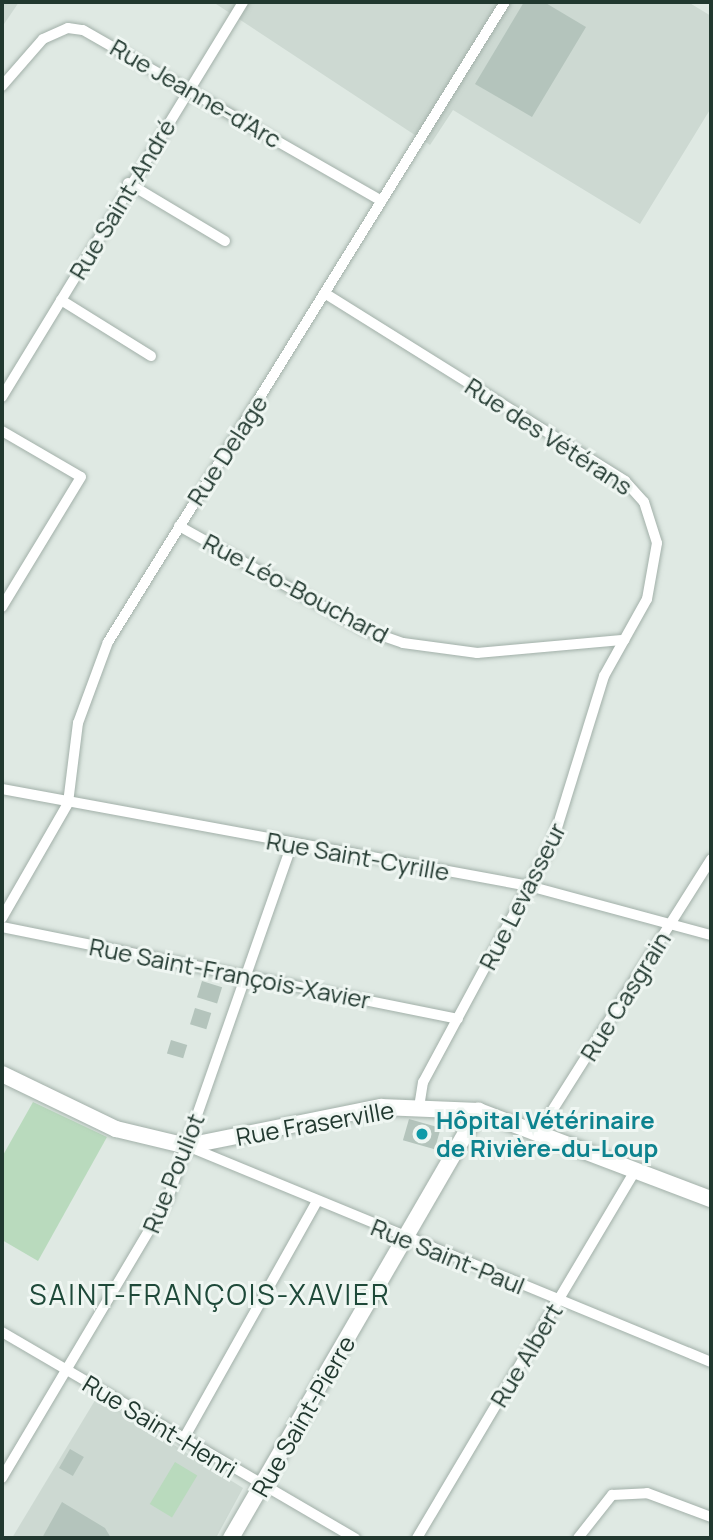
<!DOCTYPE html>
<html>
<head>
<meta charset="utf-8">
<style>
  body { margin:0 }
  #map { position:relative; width:713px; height:1540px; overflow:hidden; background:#dfe9e3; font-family:Manrope,sans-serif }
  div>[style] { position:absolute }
  .built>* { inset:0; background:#cdd9d2 }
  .green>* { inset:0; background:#b9dabd; transform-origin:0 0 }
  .building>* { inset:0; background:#b4c4bc; transform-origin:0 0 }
  .roads { filter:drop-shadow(0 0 2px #a2b0a9) drop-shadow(0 0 2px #a2b0a9) }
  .street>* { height:10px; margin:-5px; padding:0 5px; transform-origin:5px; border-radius:5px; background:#fff }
  .secondary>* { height:16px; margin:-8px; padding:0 8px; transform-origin:8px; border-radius:8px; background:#fff }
  .dots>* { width:19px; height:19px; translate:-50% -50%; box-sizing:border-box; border:4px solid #eff6f2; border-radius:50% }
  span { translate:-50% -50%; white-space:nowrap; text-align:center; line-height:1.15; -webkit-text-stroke:6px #eff6f2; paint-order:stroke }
  .street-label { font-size:24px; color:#21382f }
  .culture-label { font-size:24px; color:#0d838f; font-weight:700 }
  .left { translate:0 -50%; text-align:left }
  .quarter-label { font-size:28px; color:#1e4939; letter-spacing:2px }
  .frame { position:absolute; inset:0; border:4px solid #21382f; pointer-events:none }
</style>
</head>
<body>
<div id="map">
  <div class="built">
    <div style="clip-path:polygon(2px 2px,19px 2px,2px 27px)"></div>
    <div style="clip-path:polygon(213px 2px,688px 2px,711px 16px,711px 108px,640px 224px,453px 110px,430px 145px)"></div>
    <div style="clip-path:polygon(97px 1397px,243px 1488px,216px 1538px,12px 1538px)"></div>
  </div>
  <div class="green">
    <div style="clip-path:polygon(33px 1102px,107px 1137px,38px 1261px,2px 1240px,2px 1157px)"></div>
    <div style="left:175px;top:1462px;width:26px;height:49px;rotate:31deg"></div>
  </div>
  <div class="building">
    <div style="clip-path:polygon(524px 2px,544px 2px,586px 27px,532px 117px,475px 84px)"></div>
    <div style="left:202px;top:981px;width:21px;height:17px;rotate:17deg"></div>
    <div style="left:195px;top:1008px;width:17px;height:17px;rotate:17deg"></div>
    <div style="left:171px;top:1040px;width:17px;height:14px;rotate:17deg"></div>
    <div style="left:409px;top:1119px;width:33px;height:22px;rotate:16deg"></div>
    <div style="left:70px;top:1449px;width:16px;height:22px;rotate:30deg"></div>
    <div style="clip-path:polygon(62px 1502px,105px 1528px,111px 1538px,42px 1538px)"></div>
  </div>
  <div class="roads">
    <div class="street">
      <div style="left:2px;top:86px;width:62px;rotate:-48.9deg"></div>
      <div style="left:43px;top:39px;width:27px;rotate:-24deg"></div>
      <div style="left:68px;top:28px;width:15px;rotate:8deg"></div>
      <div style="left:83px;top:30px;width:344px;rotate:29.8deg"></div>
      <div style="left:128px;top:183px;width:113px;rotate:30.9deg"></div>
      <div style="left:326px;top:294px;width:353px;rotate:32deg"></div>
      <div style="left:625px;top:481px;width:28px;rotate:48deg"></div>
      <div style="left:644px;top:502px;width:43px;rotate:72.4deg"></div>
      <div style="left:657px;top:543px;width:57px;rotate:100.1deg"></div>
      <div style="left:647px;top:599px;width:88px;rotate:119.2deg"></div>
      <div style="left:604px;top:676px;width:173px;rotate:107.2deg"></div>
      <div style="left:553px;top:841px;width:274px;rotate:118.3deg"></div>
      <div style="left:423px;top:1082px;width:24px;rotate:99deg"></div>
      <div style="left:61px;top:300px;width:106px;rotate:31.9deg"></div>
      <div style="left:2px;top:397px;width:463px;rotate:-58.6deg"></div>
      <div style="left:2px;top:431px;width:91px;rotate:30.2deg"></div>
      <div style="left:81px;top:477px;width:152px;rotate:121.3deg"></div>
      <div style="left:179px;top:526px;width:211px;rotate:29.2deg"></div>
      <div style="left:363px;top:629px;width:42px;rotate:19.3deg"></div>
      <div style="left:403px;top:643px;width:75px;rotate:7.7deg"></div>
      <div style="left:477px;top:653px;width:148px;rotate:-5.1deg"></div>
      <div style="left:2px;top:789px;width:536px;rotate:10.43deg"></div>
      <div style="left:529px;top:886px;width:188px;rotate:15.1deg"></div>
      <div style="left:2px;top:918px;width:133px;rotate:-60.1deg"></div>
      <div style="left:68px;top:803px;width:81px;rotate:-82.9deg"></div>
      <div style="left:78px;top:723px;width:86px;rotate:-69.7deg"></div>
      <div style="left:108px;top:642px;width:753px;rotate:-58.19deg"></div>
      <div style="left:2px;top:927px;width:465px;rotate:11.4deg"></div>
      <div style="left:538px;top:1133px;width:324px;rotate:-57.7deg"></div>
      <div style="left:187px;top:1146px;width:567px;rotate:22.4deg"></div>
      <div style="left:2px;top:1332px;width:409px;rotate:30.3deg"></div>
      <div style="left:183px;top:1440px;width:272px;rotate:-60.7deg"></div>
      <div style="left:2px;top:1478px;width:326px;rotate:-59.3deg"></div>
      <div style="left:168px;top:1198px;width:375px;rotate:-70.7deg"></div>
      <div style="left:417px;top:1538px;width:427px;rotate:-59.3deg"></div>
      <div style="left:578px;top:1538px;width:55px;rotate:-51.7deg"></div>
      <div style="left:612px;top:1495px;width:35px;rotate:-3deg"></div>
      <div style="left:647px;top:1493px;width:68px;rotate:20.6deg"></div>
    </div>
    <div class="secondary">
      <div style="left:2px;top:1074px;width:127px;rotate:25.8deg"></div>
      <div style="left:116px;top:1129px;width:73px;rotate:13.5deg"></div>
      <div style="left:187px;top:1146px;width:198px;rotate:-11.4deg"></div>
      <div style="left:381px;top:1107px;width:98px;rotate:2.3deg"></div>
      <div style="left:479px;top:1111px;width:248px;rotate:20.8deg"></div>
      <div style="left:231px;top:1538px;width:494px;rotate:-59.9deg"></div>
    </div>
  </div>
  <div class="dots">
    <div style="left:422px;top:1134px;background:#0f9aa8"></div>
  </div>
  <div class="street-label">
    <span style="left:196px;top:93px;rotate:30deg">Rue Jeanne-d'Arc</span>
    <span style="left:122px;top:199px;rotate:-59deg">Rue Saint-André</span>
    <span style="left:549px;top:436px;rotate:33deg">Rue des Vétérans</span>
    <span style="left:227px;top:450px;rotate:-57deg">Rue Delage</span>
    <span style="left:296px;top:588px;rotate:28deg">Rue Léo-Bouchard</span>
    <span style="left:358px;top:856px;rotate:10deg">Rue Saint-Cyrille</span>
    <span style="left:522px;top:896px;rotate:-63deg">Rue Levasseur</span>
    <span style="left:230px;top:973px;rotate:11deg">Rue Saint-François-Xavier</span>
    <span style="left:625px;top:996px;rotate:-58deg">Rue Casgrain</span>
    <span style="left:315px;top:1123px;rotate:-10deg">Rue Fraserville</span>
    <span style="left:173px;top:1173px;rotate:-68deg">Rue Pouliot</span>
    <span style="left:448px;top:1256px;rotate:22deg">Rue Saint-Paul</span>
    <span style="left:526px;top:1355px;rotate:-59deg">Rue Albert</span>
    <span style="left:303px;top:1416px;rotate:-60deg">Rue Saint-Pierre</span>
    <span style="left:160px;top:1426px;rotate:31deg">Rue Saint-Henri</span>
  </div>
  <div class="culture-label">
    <span class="left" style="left:436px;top:1134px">Hôpital Vétérinaire<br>de Rivière-du-Loup</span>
  </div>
  <div class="quarter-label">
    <span style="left:210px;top:1294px">SAINT-FRANÇOIS-XAVIER</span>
  </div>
  <div class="frame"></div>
</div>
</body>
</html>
